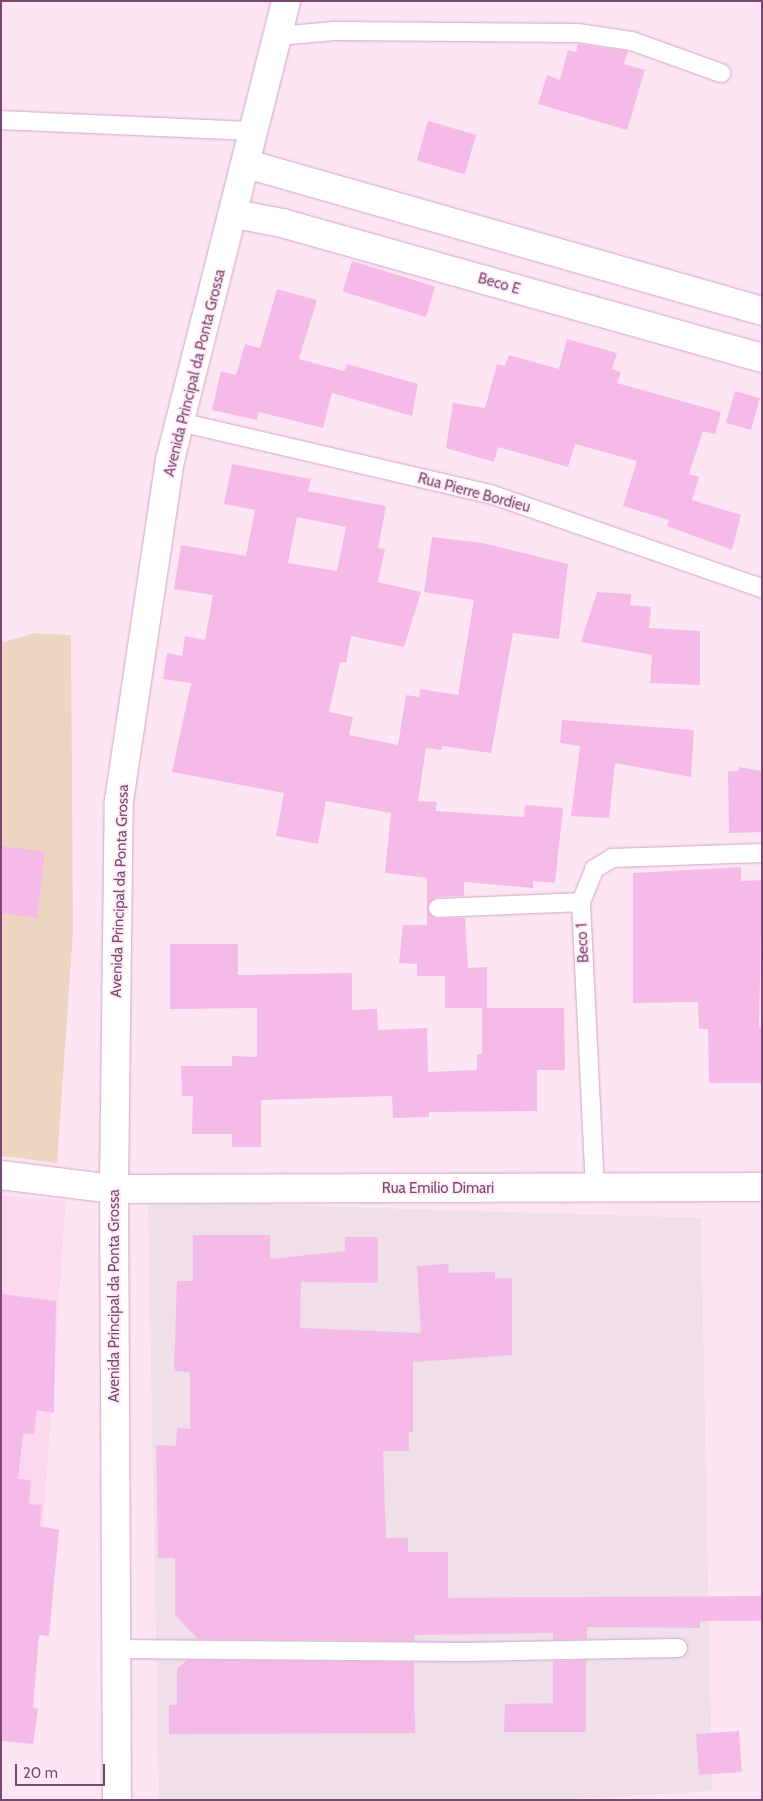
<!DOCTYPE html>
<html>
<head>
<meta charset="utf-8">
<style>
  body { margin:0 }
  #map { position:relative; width:763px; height:1801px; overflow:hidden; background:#fee5f3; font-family:Cabin,sans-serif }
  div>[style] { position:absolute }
  .residential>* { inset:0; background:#fbd8ed; transform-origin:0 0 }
  .industrial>* { inset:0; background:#eedfe9 }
  .green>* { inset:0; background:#edd5c2 }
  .building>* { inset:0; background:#f6bae8; transform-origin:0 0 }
  .roads { filter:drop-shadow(0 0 1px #cfa7c4) drop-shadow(0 0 1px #cfa7c4) }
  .lane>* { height:18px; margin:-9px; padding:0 9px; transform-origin:9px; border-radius:9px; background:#fff }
  .street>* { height:28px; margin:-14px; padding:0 14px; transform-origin:14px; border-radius:14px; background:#fff }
  .secondary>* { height:28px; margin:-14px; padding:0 14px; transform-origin:14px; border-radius:14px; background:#fff }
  span { translate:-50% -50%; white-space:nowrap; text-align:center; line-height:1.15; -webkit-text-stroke:4px #ffedf7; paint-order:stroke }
  .street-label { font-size:15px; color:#7a4770 }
  .frame { position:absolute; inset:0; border:2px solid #7a4770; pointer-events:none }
  .scale { position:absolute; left:15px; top:1764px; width:90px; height:22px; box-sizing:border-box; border:2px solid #7a4770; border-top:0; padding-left:6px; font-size:15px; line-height:18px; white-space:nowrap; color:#7a4770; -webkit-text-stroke:4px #ffedf7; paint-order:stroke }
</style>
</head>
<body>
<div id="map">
  <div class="residential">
    <div style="left:1px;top:1196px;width:65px;height:450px;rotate:4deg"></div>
  </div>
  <div class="industrial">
    <div style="clip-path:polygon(148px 1201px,701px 1218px,712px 1791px,555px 1800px,159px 1800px)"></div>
  </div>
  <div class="green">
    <div style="clip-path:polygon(35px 633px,71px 635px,73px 931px,57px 1163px,1px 1156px,1px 643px)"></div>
  </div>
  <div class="building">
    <div style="clip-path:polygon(578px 44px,628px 51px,624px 64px,645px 70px,627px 130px,538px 104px,547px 75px,560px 80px,568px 50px,576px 52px)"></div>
    <div style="left:428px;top:121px;width:50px;height:41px;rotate:16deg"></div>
    <div style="left:352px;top:261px;width:87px;height:32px;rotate:17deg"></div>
    <div style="clip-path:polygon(277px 289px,317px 300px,299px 359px,344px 371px,347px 364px,418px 384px,412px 416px,332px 393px,323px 428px,259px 412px,257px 420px,212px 410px,221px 371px,236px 375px,245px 344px,260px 348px)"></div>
    <div style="clip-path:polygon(567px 339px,617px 353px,612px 369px,621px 372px,617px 383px,721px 412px,715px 434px,703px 431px,689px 474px,699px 477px,692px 500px,741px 515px,732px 550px,667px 526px,669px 520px,623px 506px,637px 461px,575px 444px,568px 467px,498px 447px,494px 462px,446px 448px,453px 403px,485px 408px,497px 364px,505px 366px,509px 355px,559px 369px)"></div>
    <div style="left:735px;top:391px;width:26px;height:33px;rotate:16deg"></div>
    <div style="clip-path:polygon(evenodd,232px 464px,311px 479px,308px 491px,386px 506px,378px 548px,385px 549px,378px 582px,421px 592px,404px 647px,351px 636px,346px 663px,340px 662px,329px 712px,353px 717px,349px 735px,398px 745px,406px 695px,419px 697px,420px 689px,458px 695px,474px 600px,424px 592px,432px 537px,483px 543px,568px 564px,559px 639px,513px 633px,491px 753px,442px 746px,442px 750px,426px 748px,418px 801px,437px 802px,436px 811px,524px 817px,525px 805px,563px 808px,555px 883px,533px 881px,533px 888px,464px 882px,464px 896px,437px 897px,428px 904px,434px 918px,465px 918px,468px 968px,487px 967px,487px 1008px,445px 1008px,445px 976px,417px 976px,417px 964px,399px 963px,403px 925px,427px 925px,427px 878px,385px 873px,391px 813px,326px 801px,318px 844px,276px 836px,284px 793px,172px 772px,191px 683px,163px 679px,167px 653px,182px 656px,185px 636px,205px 640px,213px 595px,174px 589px,181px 545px,246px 556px,255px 510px,224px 504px,232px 464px,297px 517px,346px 527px,337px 571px,288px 563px,297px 517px)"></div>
    <div style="clip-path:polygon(597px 592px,631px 594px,630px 605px,651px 607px,649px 628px,700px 631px,700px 685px,650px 683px,652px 655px,581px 642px)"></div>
    <div style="clip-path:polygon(562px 720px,694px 730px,691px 777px,615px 763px,609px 818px,571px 816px,580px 746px,560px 743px)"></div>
    <div style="clip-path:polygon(739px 767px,762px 771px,762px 832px,729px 833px,728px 771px,739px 771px)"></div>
    <div style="clip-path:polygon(1px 846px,45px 852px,37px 918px,1px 913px)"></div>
    <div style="clip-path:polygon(741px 867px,741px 881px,762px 880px,759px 1027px,762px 1027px,762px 1083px,709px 1083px,708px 1029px,699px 1029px,698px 1002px,633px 1003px,633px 873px)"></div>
    <div style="clip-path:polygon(170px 944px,238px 944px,238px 975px,352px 973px,352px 1010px,377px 1009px,378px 1030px,427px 1028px,428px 1072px,477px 1070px,477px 1054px,482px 1054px,482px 1008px,564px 1008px,565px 1070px,537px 1070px,537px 1111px,429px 1112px,429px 1117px,393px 1118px,392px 1096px,261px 1100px,261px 1147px,232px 1147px,232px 1134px,192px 1134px,193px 1096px,182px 1096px,181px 1066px,232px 1066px,232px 1056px,257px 1057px,257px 1008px,170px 1009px)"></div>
    <div style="clip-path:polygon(193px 1235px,270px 1235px,270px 1259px,345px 1251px,345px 1237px,378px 1237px,378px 1283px,301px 1282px,300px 1328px,421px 1333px,417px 1266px,448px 1264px,449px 1273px,495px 1272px,495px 1278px,512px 1278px,512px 1355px,413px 1362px,413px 1432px,409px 1432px,409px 1451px,383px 1451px,386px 1538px,408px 1538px,408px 1552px,448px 1552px,448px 1598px,762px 1596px,762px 1621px,700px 1621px,700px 1628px,587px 1627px,587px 1639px,553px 1640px,553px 1633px,414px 1635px,414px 1641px,198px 1639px,175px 1615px,175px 1558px,158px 1558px,156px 1445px,176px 1446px,177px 1428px,190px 1429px,190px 1372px,174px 1371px,177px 1281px,193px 1281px)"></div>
    <div style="clip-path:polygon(1px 1294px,56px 1301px,54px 1413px,37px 1410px,34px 1434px,23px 1433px,18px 1479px,31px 1480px,29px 1504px,42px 1505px,40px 1526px,59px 1530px,49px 1636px,39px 1635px,33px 1707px,38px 1709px,33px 1744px,1px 1741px)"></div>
    <div style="clip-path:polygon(187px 1660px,414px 1662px,415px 1733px,169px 1734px,169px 1705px,177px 1705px,177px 1669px)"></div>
    <div style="clip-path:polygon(586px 1660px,586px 1732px,504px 1732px,505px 1704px,553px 1703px,553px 1661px)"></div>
    <div style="left:739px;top:1731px;width:41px;height:43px;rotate:86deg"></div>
  </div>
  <div class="roads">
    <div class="lane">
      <div style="left:278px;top:36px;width:57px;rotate:-5deg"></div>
      <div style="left:335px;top:31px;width:243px;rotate:0.5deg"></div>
      <div style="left:578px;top:33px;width:55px;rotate:8.4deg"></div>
      <div style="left:632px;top:41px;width:95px;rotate:19.8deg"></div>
      <div style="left:1px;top:120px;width:253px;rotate:2.5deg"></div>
      <div style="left:180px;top:422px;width:318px;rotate:13.1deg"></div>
      <div style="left:490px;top:494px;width:288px;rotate:19.1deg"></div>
      <div style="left:438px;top:908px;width:143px;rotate:-2.4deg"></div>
      <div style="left:595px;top:1189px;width:287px;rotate:-92.8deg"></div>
      <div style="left:581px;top:902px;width:35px;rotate:-68deg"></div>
      <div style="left:594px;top:869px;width:21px;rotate:-31deg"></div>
      <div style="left:612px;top:858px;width:150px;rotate:-1.9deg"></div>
      <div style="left:117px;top:1649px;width:348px;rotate:0.5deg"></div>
      <div style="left:465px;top:1652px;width:213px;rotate:-1.1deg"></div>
    </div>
    <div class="street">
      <div style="left:247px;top:164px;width:536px;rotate:15.93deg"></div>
      <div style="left:235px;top:214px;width:48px;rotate:10.8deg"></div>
      <div style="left:282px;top:223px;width:499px;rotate:15.7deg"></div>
      <div style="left:1px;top:1175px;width:114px;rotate:7.1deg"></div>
      <div style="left:114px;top:1189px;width:648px;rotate:-0.18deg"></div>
    </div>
    <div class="secondary">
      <div style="left:117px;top:1800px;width:611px;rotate:-90.28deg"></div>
      <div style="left:114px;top:1189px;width:388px;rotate:-89.3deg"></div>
      <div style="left:119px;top:801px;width:345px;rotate:-81.5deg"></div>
      <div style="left:170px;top:460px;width:473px;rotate:-75.8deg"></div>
    </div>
  </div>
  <div class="street-label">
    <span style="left:499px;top:284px;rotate:16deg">Beco E</span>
    <span style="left:195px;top:373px;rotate:-76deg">Avenida Principal da Ponta Grossa</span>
    <span style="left:474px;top:493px;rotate:15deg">Rua Pierre Bordieu</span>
    <span style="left:120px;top:891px;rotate:-88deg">Avenida Principal da Ponta Grossa</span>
    <span style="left:583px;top:943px;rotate:-93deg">Beco 1</span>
    <span style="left:438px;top:1189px">Rua Emilio Dimari</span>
    <span style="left:115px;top:1296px;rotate:-90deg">Avenida Principal da Ponta Grossa</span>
  </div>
  <div class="frame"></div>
  <div class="scale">20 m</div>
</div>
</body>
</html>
